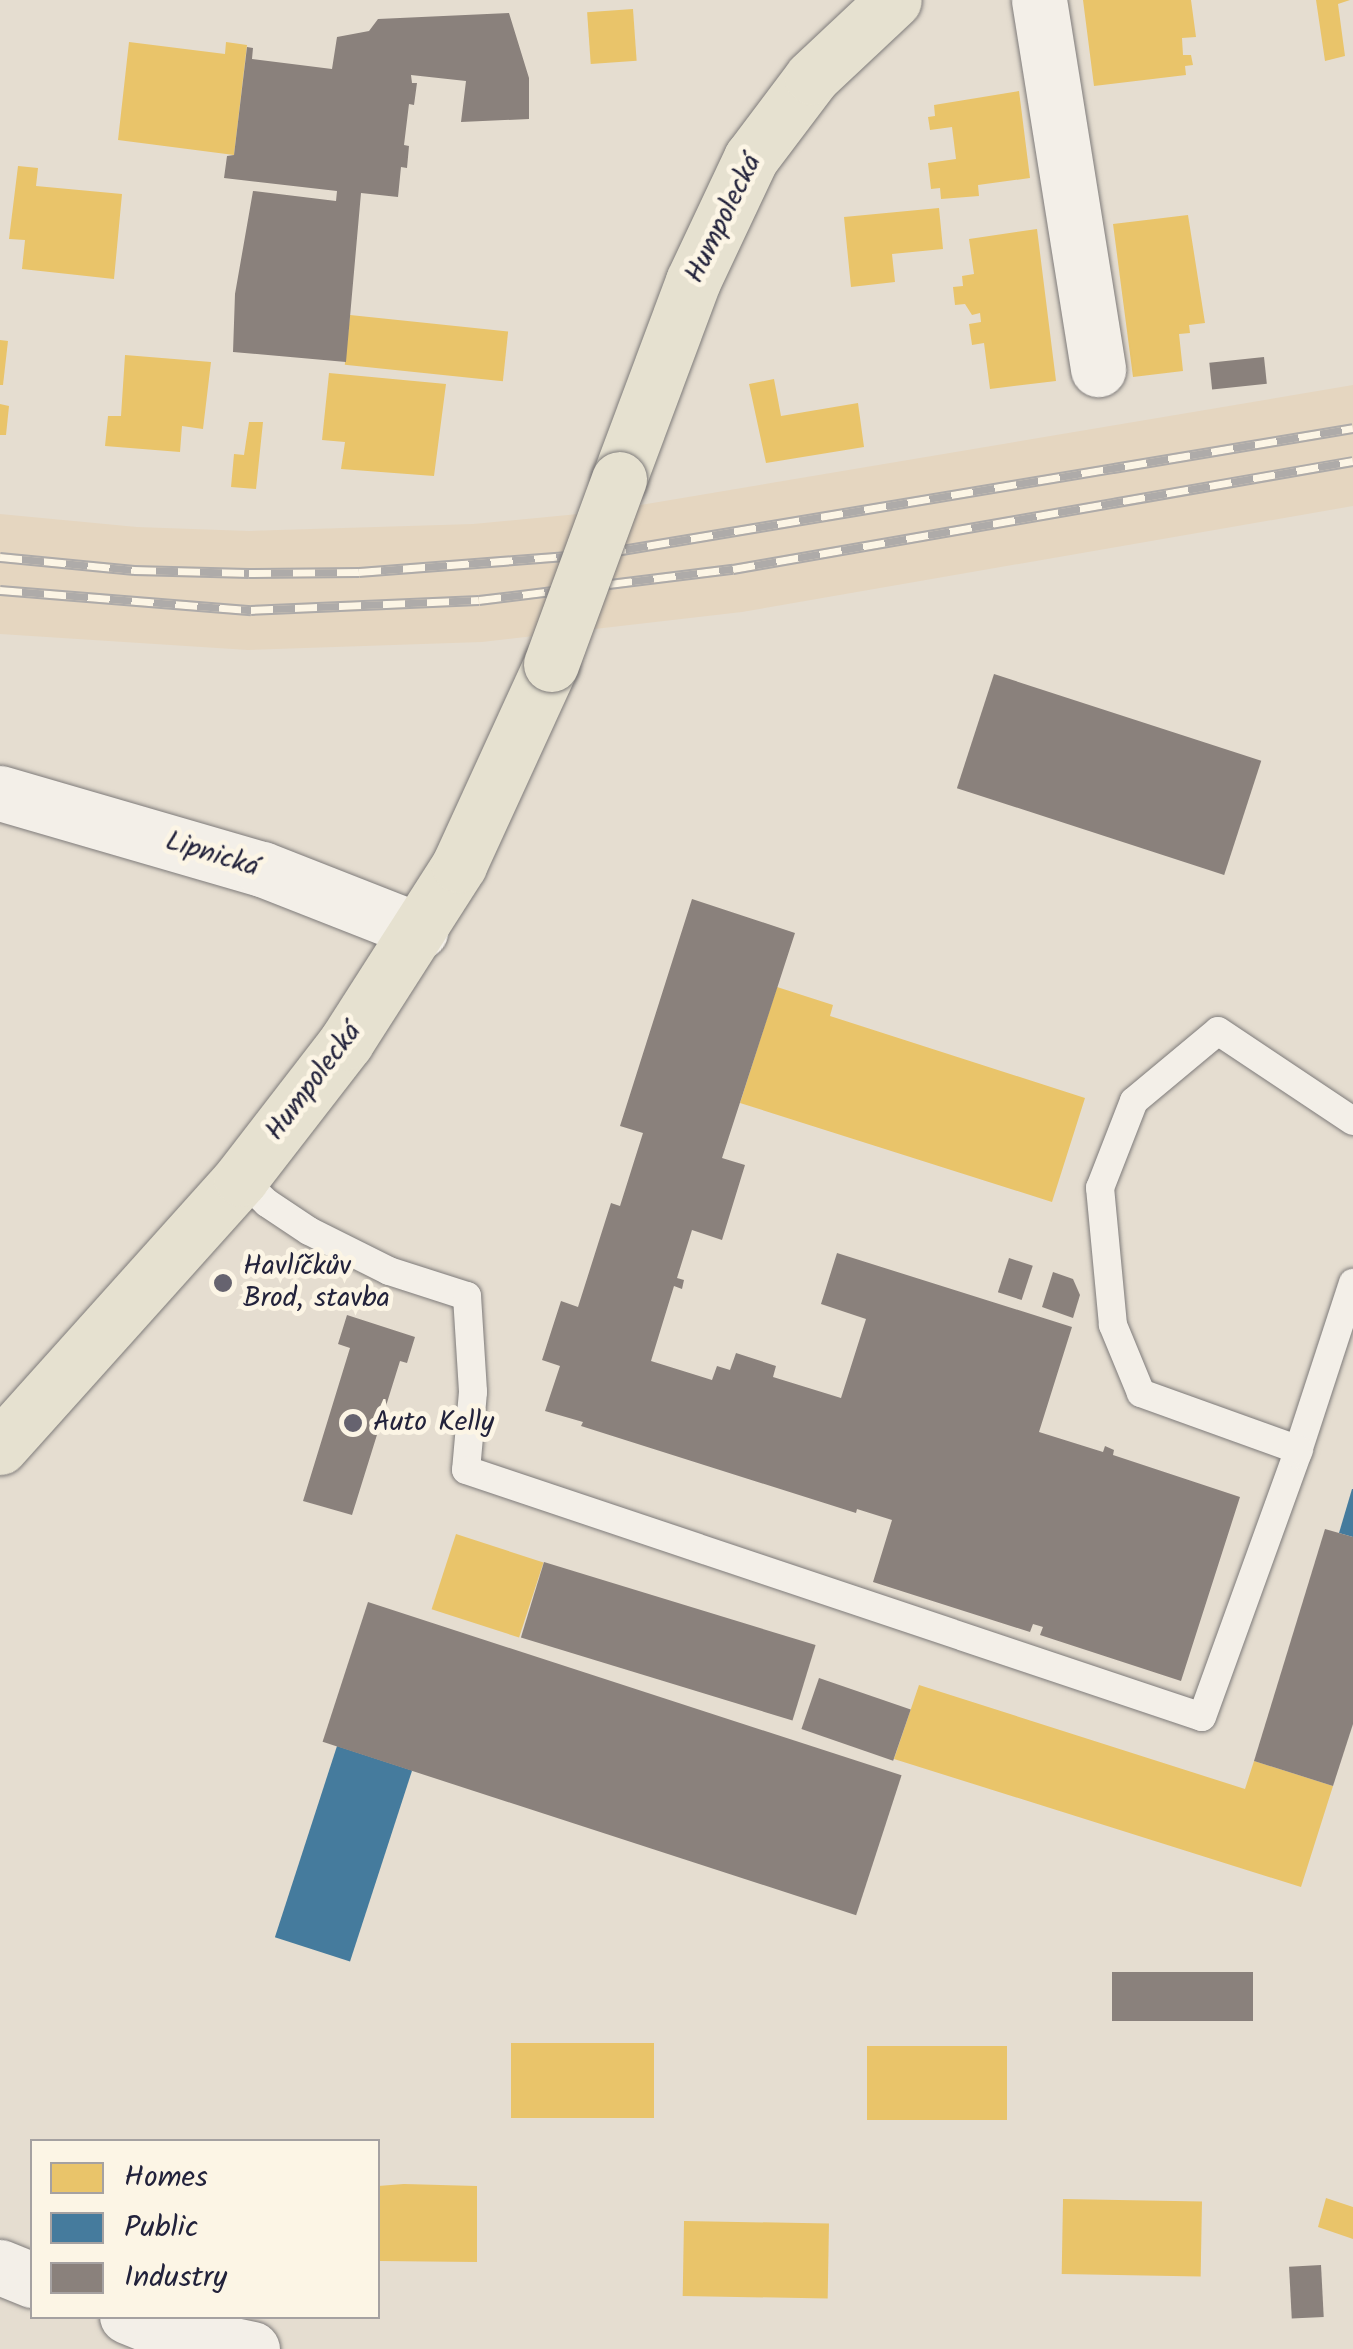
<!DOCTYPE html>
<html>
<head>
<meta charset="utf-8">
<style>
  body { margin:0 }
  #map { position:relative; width:1353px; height:2349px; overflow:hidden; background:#e5ddd0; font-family:Kalam,sans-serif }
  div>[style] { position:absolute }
  .built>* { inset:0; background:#e5d6c0 }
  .homes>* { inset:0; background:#e9c46a; transform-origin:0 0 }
  .public>* { inset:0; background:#457b9d; transform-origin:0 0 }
  .industry>* { inset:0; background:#8a817c; transform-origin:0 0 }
  .roads { filter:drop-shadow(0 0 2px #7e7b7a) drop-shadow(0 0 2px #7e7b7a) }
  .service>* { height:28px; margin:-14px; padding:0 14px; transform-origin:14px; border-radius:14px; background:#f3efe8 }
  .minor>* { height:55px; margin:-27.5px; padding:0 27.5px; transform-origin:27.5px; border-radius:27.5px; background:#f3efe8 }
  .tertiary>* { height:55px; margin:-27.5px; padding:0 27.5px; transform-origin:27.5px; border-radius:27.5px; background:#f3efe8 }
  .primary>* { height:55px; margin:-27.5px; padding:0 27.5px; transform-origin:27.5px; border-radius:27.5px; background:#e6e1d0 }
  .rail>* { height:11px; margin-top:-5.5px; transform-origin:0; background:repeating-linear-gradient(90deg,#fcf5e5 0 22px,#aeaba9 0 44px); box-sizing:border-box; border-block:2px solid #aeaba9 }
  .bridges { filter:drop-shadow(0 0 2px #7e7b7a) drop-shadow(0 0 2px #7e7b7a) }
  .primary-bridge>* { height:55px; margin:-27.5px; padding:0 27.5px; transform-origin:27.5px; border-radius:27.5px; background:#e6e1d0 }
  .dots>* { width:28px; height:28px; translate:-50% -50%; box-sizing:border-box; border:5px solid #fcf5e5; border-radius:50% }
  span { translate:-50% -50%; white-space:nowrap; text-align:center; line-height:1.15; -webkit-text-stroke:10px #fcf5e5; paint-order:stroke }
  .street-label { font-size:28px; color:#22223b }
  .poi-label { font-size:28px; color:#22223b }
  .left { translate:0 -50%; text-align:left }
  .legend { position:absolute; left:30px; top:2139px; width:350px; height:180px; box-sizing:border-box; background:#fcf5e5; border:2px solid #a5a1a1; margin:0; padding:12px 18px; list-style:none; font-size:30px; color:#22223b }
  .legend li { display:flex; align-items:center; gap:20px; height:50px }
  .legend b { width:50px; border:2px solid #a5a1a1 }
</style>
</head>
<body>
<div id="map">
  <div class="built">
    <div style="clip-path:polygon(1353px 385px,1353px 506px,742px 612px,482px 642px,248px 650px,0 634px,0 514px,137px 527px,249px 531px,473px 524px,599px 512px)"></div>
  </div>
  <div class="homes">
    <div style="clip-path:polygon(1083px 0,1191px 0,1196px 37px,1182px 38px,1183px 55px,1191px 55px,1193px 65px,1185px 66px,1186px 75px,1094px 86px)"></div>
    <div style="clip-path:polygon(1316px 0,1350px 0,1338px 4px,1345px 56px,1325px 61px)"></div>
    <div style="left:633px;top:9px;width:52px;height:46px;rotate:86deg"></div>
    <div style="clip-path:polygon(129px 42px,225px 54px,226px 42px,247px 45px,234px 155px,118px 140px)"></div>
    <div style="clip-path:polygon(1019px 91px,1030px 178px,978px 185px,979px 196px,941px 199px,940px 188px,931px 189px,928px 163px,956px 159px,952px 127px,930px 130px,928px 117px,935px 116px,934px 105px)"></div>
    <div style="clip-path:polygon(18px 166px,38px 168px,36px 186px,122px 194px,114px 279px,22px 269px,25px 240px,9px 239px)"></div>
    <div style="clip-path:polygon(939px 208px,943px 249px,892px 254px,895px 282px,851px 287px,844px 217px)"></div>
    <div style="clip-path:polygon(1188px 215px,1205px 323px,1189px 325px,1190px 333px,1179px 334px,1183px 371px,1133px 377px,1113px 224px)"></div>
    <div style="clip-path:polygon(1037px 229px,1056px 381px,990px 389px,984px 343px,972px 345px,969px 324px,981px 322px,980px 313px,972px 315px,965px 304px,955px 305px,953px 287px,963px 286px,962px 276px,974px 274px,969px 239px)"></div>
    <div style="left:350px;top:315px;width:159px;height:50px;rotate:6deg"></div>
    <div style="clip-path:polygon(0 340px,8px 341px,3px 385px,0 385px)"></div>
    <div style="clip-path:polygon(125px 355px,211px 362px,203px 429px,182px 426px,180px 452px,105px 446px,108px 416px,121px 416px)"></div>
    <div style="clip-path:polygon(329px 373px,446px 384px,434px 476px,341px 469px,345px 442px,322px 440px)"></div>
    <div style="clip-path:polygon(774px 379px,781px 416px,858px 403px,864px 447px,766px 463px,749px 384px)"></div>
    <div style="clip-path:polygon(0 404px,9px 406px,6px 435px,0 435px)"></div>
    <div style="clip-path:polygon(249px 422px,263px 422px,256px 489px,231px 487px,234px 454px,244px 455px)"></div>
    <div style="clip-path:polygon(777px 987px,833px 1005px,830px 1016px,1085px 1098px,1052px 1202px,740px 1103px)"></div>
    <div style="left:456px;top:1534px;width:92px;height:79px;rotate:18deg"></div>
    <div style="clip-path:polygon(919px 1685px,1245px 1789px,1254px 1761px,1333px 1786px,1301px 1887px,894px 1759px)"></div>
    <div style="left:511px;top:2043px;width:143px;height:75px"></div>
    <div style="left:867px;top:2046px;width:140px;height:74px"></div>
    <div style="clip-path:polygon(404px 2184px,477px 2186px,477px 2262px,378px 2261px,378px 2186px)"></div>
    <div style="clip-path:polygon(1326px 2198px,1353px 2207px,1353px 2239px,1318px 2227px)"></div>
    <div style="left:1063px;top:2199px;width:139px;height:75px;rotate:1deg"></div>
    <div style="left:684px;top:2221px;width:145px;height:75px;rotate:1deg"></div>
  </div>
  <div class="public">
    <div style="clip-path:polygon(1352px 1489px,1353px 1489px,1353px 1537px,1339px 1533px)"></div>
    <div style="left:337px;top:1746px;width:79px;height:201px;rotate:18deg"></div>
  </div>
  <div class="industry">
    <div style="clip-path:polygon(509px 13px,529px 78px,529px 119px,461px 122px,466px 81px,411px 75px,412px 83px,417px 83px,414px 105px,409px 104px,404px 145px,409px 146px,407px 168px,401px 167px,398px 197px,361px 193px,346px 362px,233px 352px,235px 294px,253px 191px,336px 201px,337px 191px,224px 178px,227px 156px,234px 155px,247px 47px,253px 48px,252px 59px,332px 69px,337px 37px,369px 31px,378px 19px)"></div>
    <div style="left:1264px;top:357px;width:27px;height:55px;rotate:84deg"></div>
    <div style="left:994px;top:674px;width:281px;height:120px;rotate:18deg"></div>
    <div style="clip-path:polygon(692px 899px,795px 933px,722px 1158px,745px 1165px,722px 1240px,692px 1230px,677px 1278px,684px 1280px,682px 1289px,674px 1286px,651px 1361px,712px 1380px,717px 1366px,730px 1370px,736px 1353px,776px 1366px,773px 1377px,841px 1398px,866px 1319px,821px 1304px,837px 1253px,1072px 1327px,1039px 1432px,1103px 1452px,1105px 1446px,1114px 1450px,1113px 1455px,1240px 1497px,1181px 1681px,1040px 1635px,1043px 1627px,1033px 1624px,1030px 1632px,873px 1582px,892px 1520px,857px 1509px,856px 1513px,581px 1426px,583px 1422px,545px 1411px,560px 1366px,542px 1360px,561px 1301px,578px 1307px,611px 1203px,620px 1206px,643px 1133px,620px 1126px)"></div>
    <div style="left:1009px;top:1258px;width:25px;height:36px;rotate:18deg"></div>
    <div style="clip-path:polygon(1053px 1272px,1073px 1279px,1080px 1295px,1073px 1318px,1042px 1307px)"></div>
    <div style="clip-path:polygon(347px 1315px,415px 1337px,407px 1363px,400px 1361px,352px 1515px,303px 1501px,350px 1348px,338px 1344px)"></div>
    <div style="clip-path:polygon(1325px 1529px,1353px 1537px,1353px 1724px,1333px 1786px,1254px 1761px)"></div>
    <div style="left:544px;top:1562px;width:284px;height:79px;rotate:17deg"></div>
    <div style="left:368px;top:1602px;width:561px;height:147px;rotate:18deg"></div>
    <div style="left:819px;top:1678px;width:97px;height:54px;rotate:19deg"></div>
    <div style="left:1112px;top:1972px;width:141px;height:49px"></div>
    <div style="left:1321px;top:2265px;width:52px;height:32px;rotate:87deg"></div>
  </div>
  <div class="roads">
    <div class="service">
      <div style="left:241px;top:1178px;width:36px;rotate:44deg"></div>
      <div style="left:267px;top:1203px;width:50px;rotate:33.7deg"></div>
      <div style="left:309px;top:1231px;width:89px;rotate:26.6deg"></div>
      <div style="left:389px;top:1271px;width:82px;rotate:17.8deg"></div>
      <div style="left:467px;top:1296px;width:96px;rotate:86.4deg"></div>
      <div style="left:473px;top:1392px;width:78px;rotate:95.1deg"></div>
      <div style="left:466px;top:1470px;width:776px;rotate:18.55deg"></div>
      <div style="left:1202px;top:1717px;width:280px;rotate:-70.1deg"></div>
      <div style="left:1297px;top:1454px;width:180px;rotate:-71.9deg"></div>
      <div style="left:1299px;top:1450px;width:168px;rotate:-160.2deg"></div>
      <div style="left:1141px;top:1393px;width:74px;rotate:-112.4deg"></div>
      <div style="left:1113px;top:1325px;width:138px;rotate:-95.4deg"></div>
      <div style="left:1100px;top:1188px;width:93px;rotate:-68.7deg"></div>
      <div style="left:1134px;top:1101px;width:109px;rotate:-39.8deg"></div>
      <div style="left:1218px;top:1031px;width:162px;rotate:33.7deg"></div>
    </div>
    <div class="minor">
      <div style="left:1039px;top:0;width:374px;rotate:80.9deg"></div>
      <div style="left:0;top:2267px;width:35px;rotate:22deg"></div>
      <div style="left:127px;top:2316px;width:38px;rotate:22deg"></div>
      <div style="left:162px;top:2330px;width:92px;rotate:11.9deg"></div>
    </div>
    <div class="tertiary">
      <div style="left:0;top:793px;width:273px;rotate:16.2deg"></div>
      <div style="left:262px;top:869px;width:170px;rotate:21.4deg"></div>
    </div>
    <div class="primary">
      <div style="left:619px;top:479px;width:211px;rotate:-69.5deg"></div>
      <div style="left:693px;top:281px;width:136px;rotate:-64.8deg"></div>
      <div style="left:751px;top:158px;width:101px;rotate:-53deg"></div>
      <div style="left:812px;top:77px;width:112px;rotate:-43.2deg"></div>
      <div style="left:0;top:1447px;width:361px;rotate:-48.1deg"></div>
      <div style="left:241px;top:1178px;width:172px;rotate:-52.3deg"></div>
      <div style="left:346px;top:1042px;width:210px;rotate:-57.4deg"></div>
      <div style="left:459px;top:865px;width:221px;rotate:-65.4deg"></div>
    </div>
  </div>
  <div class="rail">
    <div style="left:0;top:557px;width:135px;rotate:5.5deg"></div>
    <div style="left:134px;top:570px;width:115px;rotate:1.5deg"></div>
    <div style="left:249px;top:573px;width:110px;rotate:-0.5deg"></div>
    <div style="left:359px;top:572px;width:246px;rotate:-4.4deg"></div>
    <div style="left:604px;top:553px;width:759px;rotate:-9.47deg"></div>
    <div style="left:0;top:590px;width:252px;rotate:4.6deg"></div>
    <div style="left:251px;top:610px;width:228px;rotate:-2.5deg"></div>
    <div style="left:479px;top:600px;width:256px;rotate:-7deg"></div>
    <div style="left:733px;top:569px;width:629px;rotate:-9.88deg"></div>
  </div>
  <div class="bridges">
    <div class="primary-bridge">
      <div style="left:551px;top:664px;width:197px;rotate:-69.8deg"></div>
    </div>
  </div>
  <div class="dots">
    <div style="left:223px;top:1283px;background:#66636f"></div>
    <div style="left:353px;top:1423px;background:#66636f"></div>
  </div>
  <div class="street-label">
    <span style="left:724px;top:219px;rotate:-64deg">Humpolecká</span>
    <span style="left:212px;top:855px;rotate:17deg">Lipnická</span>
    <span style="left:314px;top:1082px;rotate:-53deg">Humpolecká</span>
  </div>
  <div class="poi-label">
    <span class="left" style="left:243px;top:1283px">Havlíčkův<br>Brod, stavba</span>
    <span class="left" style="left:373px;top:1423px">Auto Kelly</span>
  </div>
  <ul class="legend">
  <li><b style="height:28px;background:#e9c46a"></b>Homes</li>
  <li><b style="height:28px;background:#457b9d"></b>Public</li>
  <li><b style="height:28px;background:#8a817c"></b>Industry</li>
  </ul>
</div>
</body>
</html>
